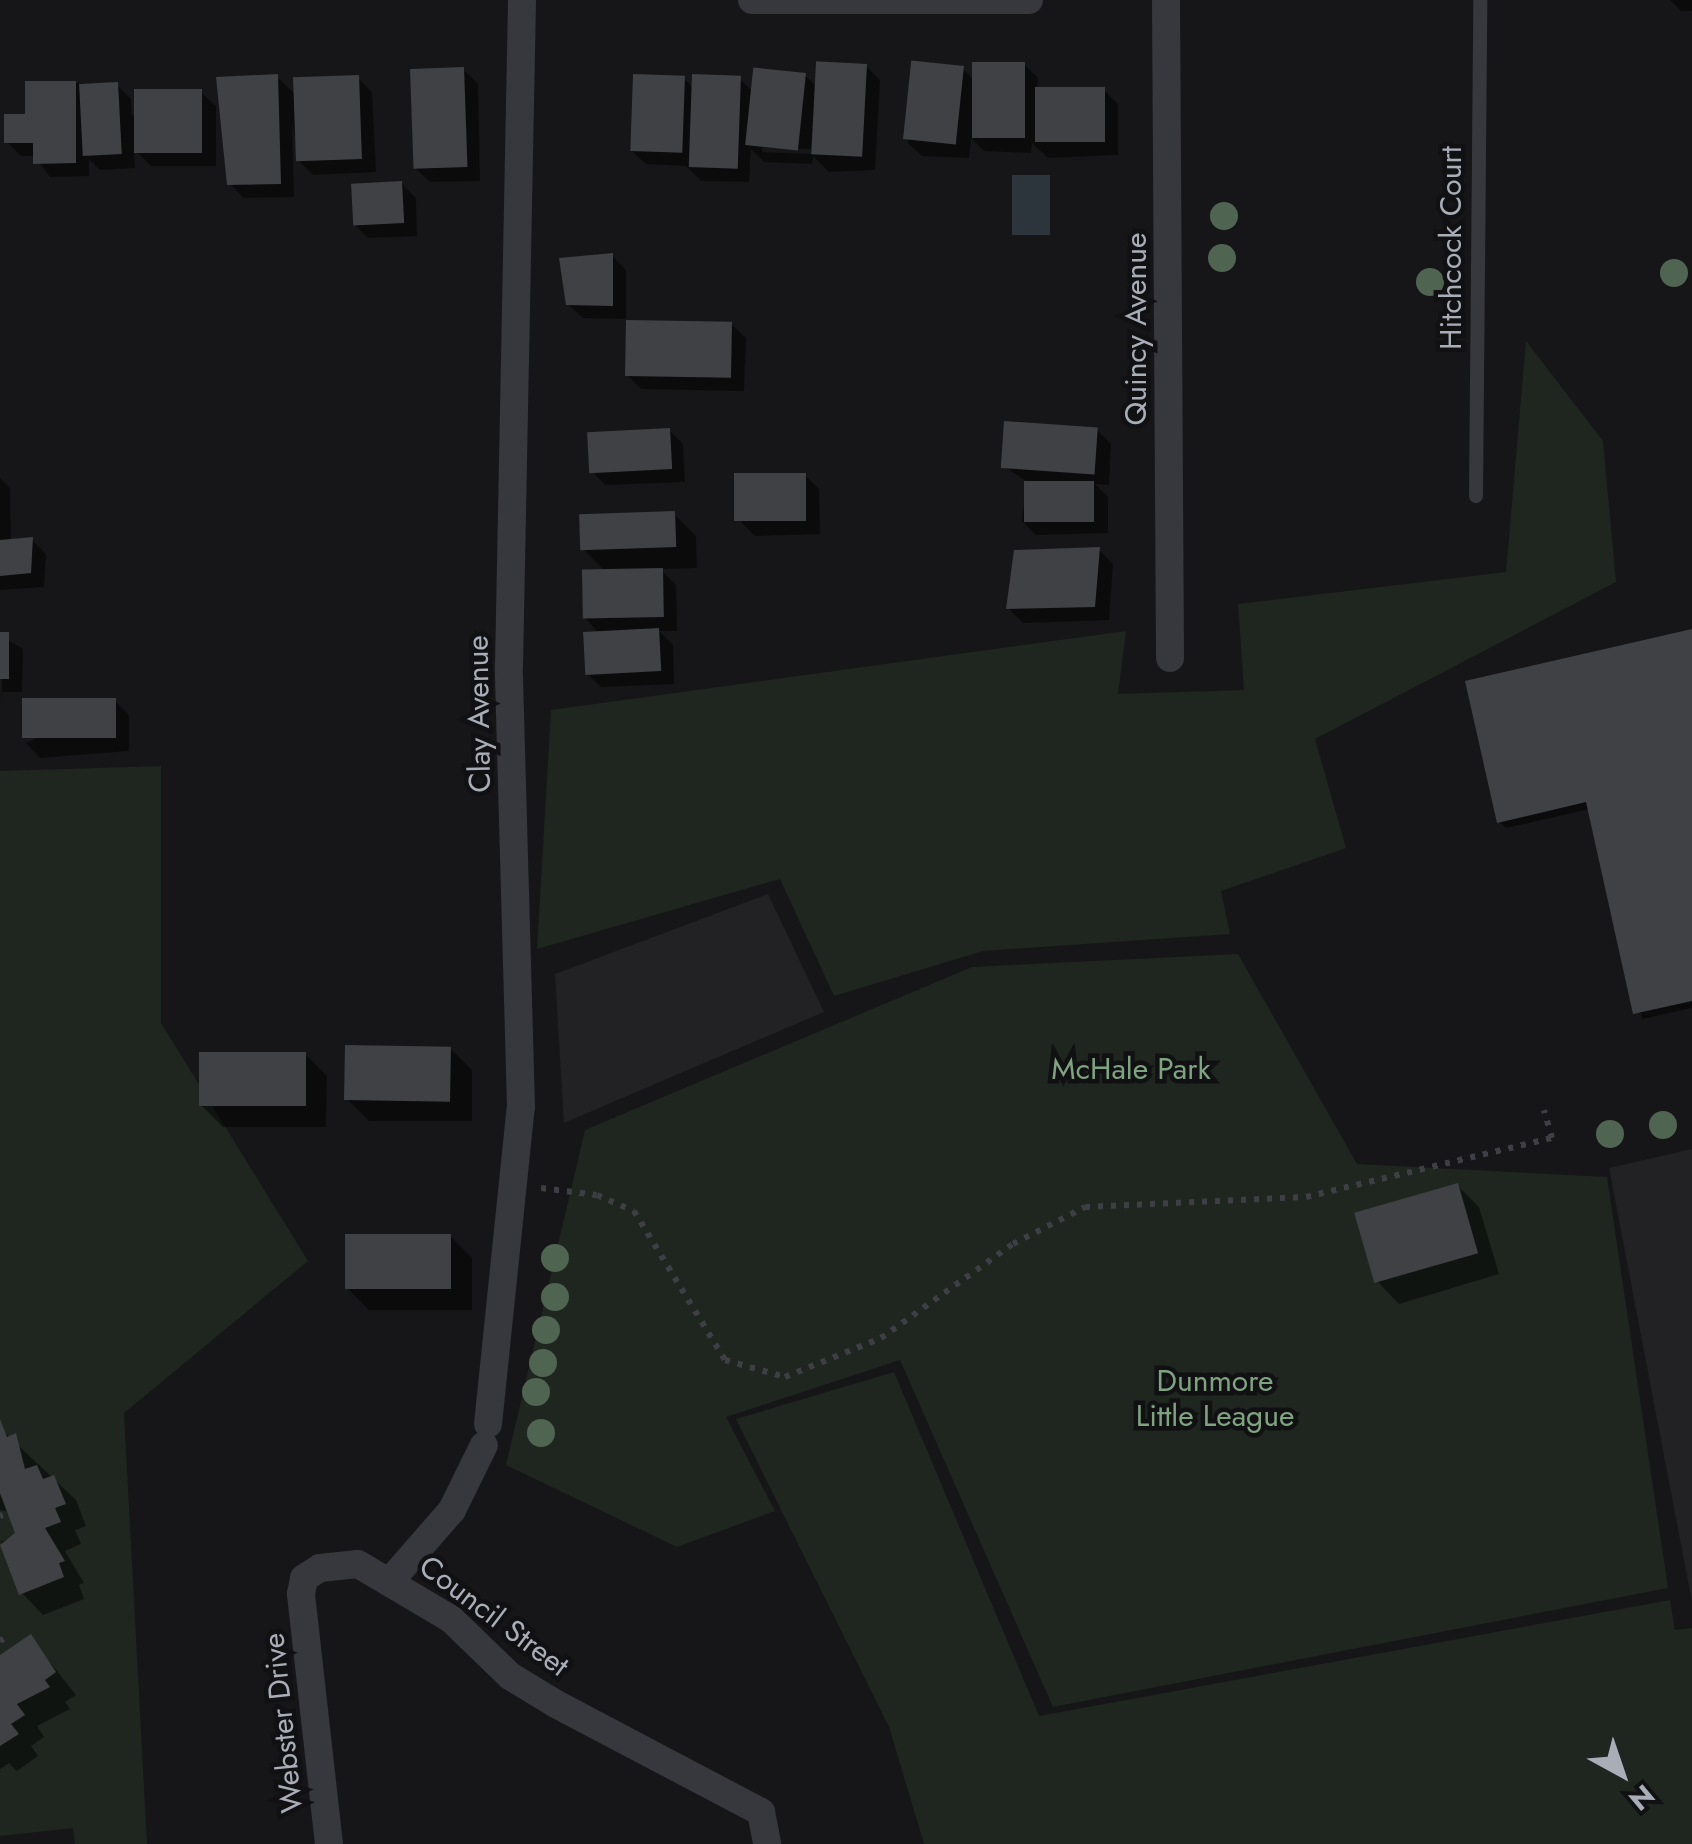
<!DOCTYPE html>
<html>
<head>
<meta charset="utf-8">
<style>
  body { margin:0 }
  #map { position:relative; width:1692px; height:1844px; overflow:hidden; background:#161618; font-family:Jost,sans-serif }
  div>[style] { position:absolute }
  .built>* { inset:0; background:#222225 }
  .green>* { inset:0; background:#1e261f }
  .water>* { inset:0; background:#2c353c; transform-origin:0 0 }
  .shadow>* { inset:0; background:#0007 }
  .building>* { inset:0; background:#404145; transform-origin:0 0 }
  .path>* { height:6px; margin-top:-3px; transform-origin:0; background:repeating-linear-gradient(90deg,#3d3f44 0 5px,transparent 0 13px) }
  .service>* { height:14px; margin:-7px; padding:0 7px; transform-origin:7px; border-radius:7px; background:#37383d }
  .minor>* { height:28px; margin:-14px; padding:0 14px; transform-origin:14px; border-radius:14px; background:#37383d }
  .trees>* { width:28px; height:28px; margin:-14px; border-radius:50%; background:#506452 }
  span { translate:-50% -50%; white-space:nowrap; text-align:center; line-height:1.15; -webkit-text-stroke:9px #111113; paint-order:stroke }
  .street-label { font-size:30px; color:#a8adb8 }
  .park-label { font-size:30px; color:#7fa381 }
  .north { position:absolute; left:1572px; top:1724px; width:100px; height:100px; -webkit-text-stroke:8px #111113; paint-order:stroke; rotate:140deg; font-size:28px; font-weight:700; line-height:40px; text-align:center; color:#a8adb8 }
  .north::after { content:''; display:block; margin:auto; width:35px; height:45px; background:#a8adb8; clip-path:polygon(50% 0,100% 100%,50% 72%,0 100%) }
</style>
</head>
<body>
<div id="map">
  <div class="built">
    <div style="clip-path:polygon(768px 894px,824px 1012px,564px 1123px,555px 974px)"></div>
    <div style="clip-path:polygon(1692px 1149px,1692px 1602px,1609px 1168px)"></div>
  </div>
  <div class="green">
    <div style="clip-path:polygon(1526px 341px,1603px 441px,1616px 582px,1315px 739px,1346px 848px,1221px 891px,1230px 934px,983px 951px,834px 996px,780px 879px,537px 949px,551px 710px,1126px 631px,1118px 694px,1244px 690px,1238px 604px,1506px 572px)"></div>
    <div style="clip-path:polygon(161px 766px,161px 1023px,308px 1261px,124px 1413px,147px 1844px,75px 1844px,73px 1828px,0 1836px,0 771px)"></div>
    <div style="clip-path:polygon(1238px 954px,1357px 1164px,1607px 1177px,1668px 1588px,1053px 1707px,900px 1360px,726px 1417px,775px 1511px,677px 1547px,506px 1465px,585px 1130px,972px 967px)"></div>
    <div style="clip-path:polygon(894px 1372px,1039px 1716px,1670px 1600px,1675px 1630px,1692px 1628px,1692px 1844px,924px 1844px,889px 1727px,736px 1419px)"></div>
  </div>
  <div class="water">
    <div style="left:1012px;top:175px;width:38px;height:60px"></div>
  </div>
  <div class="shadow">
    <div style="clip-path:polygon(1670px 0,1692px 0,1692px 11px,1681px 11px)"></div>
    <div style="clip-path:polygon(1024px 64px,1038px 78px,1037px 93px,1104px 90px,1118px 104px,1118px 155px,1048px 158px,1032px 143px,1031px 153px,984px 151px,971px 138px,969px 158px,922px 156px,907px 142px,963px 69px,974px 80px)"></div>
    <div style="clip-path:polygon(evenodd,866px 66px,880px 80px,875px 170px,829px 172px,813px 156px,812px 164px,764px 162px,751px 149px,749px 182px,701px 181px,686px 166px,646px 164px,631px 150px,684px 78px,693px 88px,740px 79px,754px 93px,805px 75px,818px 88px,866px 66px,762px 147px,811px 149px,811px 154px,762px 152px,762px 147px)"></div>
    <div style="clip-path:polygon(463px 69px,478px 84px,480px 181px,430px 182px,415px 168px)"></div>
    <div style="clip-path:polygon(277px 77px,296px 95px,358px 78px,372px 92px,376px 172px,313px 175px,299px 161px,292px 122px,294px 197px,244px 198px,230px 184px)"></div>
    <div style="clip-path:polygon(75px 83px,117px 85px,131px 99px,132px 116px,201px 92px,216px 106px,216px 166px,151px 166px,134px 149px,135px 168px,100px 170px,89px 159px,89px 176px,50px 177px,35px 156px,21px 156px,7px 142px,28px 117px)"></div>
    <div style="clip-path:polygon(401px 183px,416px 198px,417px 236px,368px 238px,354px 224px)"></div>
    <div style="clip-path:polygon(612px 256px,626px 270px,626px 319px,583px 318px,568px 304px)"></div>
    <div style="clip-path:polygon(731px 324px,746px 338px,744px 391px,641px 389px,627px 375px)"></div>
    <div style="clip-path:polygon(1096px 429px,1111px 444px,1109px 485px,1095px 484px,1108px 497px,1108px 533px,1036px 535px,1022px 521px,1026px 481px,1005px 467px)"></div>
    <div style="clip-path:polygon(669px 430px,683px 444px,685px 482px,605px 485px,591px 470px)"></div>
    <div style="clip-path:polygon(805px 475px,819px 489px,820px 534px,755px 536px,741px 522px)"></div>
    <div style="clip-path:polygon(0 478px,10px 488px,11px 541px,32px 540px,46px 554px,44px 587px,0 590px)"></div>
    <div style="clip-path:polygon(674px 514px,696px 536px,697px 568px,660px 569px,676px 585px,677px 631px,659px 631px,673px 645px,674px 684px,601px 687px,586px 673px,599px 633px,586px 619px,607px 573px,583px 549px)"></div>
    <div style="clip-path:polygon(1099px 550px,1113px 564px,1109px 620px,1023px 623px,1009px 609px)"></div>
    <div style="clip-path:polygon(1692px 633px,1692px 1008px,1642px 1019px,1590px 809px,1506px 828px,1499px 821px)"></div>
    <div style="clip-path:polygon(0 635px,23px 649px,22px 692px,3px 692px,3px 703px)"></div>
    <div style="clip-path:polygon(115px 701px,129px 715px,129px 751px,40px 758px,26px 743px)"></div>
    <div style="clip-path:polygon(450px 1048px,472px 1070px,472px 1121px,369px 1121px,347px 1099px)"></div>
    <div style="clip-path:polygon(305px 1054px,327px 1076px,326px 1127px,223px 1127px,201px 1105px)"></div>
    <div style="clip-path:polygon(1457px 1185px,1479px 1207px,1499px 1274px,1399px 1304px,1378px 1282px)"></div>
    <div style="clip-path:polygon(450px 1236px,472px 1258px,472px 1310px,369px 1310px,347px 1288px)"></div>
    <div style="clip-path:polygon(0 1428px,76px 1500px,86px 1526px,75px 1530px,81px 1544px,65px 1551px,84px 1583px,79px 1585px,84px 1599px,43px 1615px,22px 1593px,1px 1542px,19px 1535px,10px 1512px,0 1510px)"></div>
    <div style="clip-path:polygon(30px 1637px,76px 1695px,65px 1702px,70px 1709px,37px 1726px,44px 1737px,31px 1746px,38px 1756px,17px 1771px,9px 1763px,0 1769px,0 1658px)"></div>
  </div>
  <div class="building">
    <div style="left:972px;top:62px;width:53px;height:76px"></div>
    <div style="left:867px;top:64px;width:93px;height:51px;rotate:93deg"></div>
    <div style="left:964px;top:66px;width:79px;height:53px;rotate:96deg"></div>
    <div style="left:464px;top:67px;width:100px;height:54px;rotate:88deg"></div>
    <div style="left:806px;top:73px;width:78px;height:53px;rotate:96deg"></div>
    <div style="clip-path:polygon(278px 74px,281px 184px,227px 185px,216px 77px)"></div>
    <div style="left:633px;top:74px;width:52px;height:77px;rotate:2deg"></div>
    <div style="left:692px;top:74px;width:49px;height:93px;rotate:2deg"></div>
    <div style="left:359px;top:75px;width:84px;height:66px;rotate:88deg"></div>
    <div style="clip-path:polygon(25px 81px,76px 81px,76px 163px,33px 164px,33px 143px,4px 143px,4px 114px,25px 114px)"></div>
    <div style="left:118px;top:82px;width:72px;height:39px;rotate:87deg"></div>
    <div style="left:1105px;top:87px;width:55px;height:70px;rotate:90deg"></div>
    <div style="left:134px;top:89px;width:68px;height:64px"></div>
    <div style="left:402px;top:181px;width:42px;height:51px;rotate:87deg"></div>
    <div style="clip-path:polygon(613px 253px,613px 306px,566px 305px,559px 258px)"></div>
    <div style="left:626px;top:320px;width:106px;height:56px;rotate:1deg"></div>
    <div style="left:1004px;top:421px;width:94px;height:47px;rotate:4deg"></div>
    <div style="left:670px;top:428px;width:41px;height:83px;rotate:87deg"></div>
    <div style="left:806px;top:473px;width:48px;height:72px;rotate:90deg"></div>
    <div style="left:1024px;top:481px;width:70px;height:41px"></div>
    <div style="left:675px;top:511px;width:36px;height:96px;rotate:88deg"></div>
    <div style="clip-path:polygon(33px 537px,31px 573px,0 576px,0 540px)"></div>
    <div style="clip-path:polygon(1100px 547px,1095px 607px,1006px 609px,1014px 550px)"></div>
    <div style="left:663px;top:568px;width:49px;height:81px;rotate:89deg"></div>
    <div style="left:659px;top:628px;width:43px;height:76px;rotate:87deg"></div>
    <div style="clip-path:polygon(1692px 629px,1692px 1001px,1633px 1014px,1586px 802px,1497px 823px,1465px 681px)"></div>
    <div style="left:0;top:632px;width:9px;height:47px"></div>
    <div style="left:116px;top:698px;width:40px;height:94px;rotate:90deg"></div>
    <div style="left:345px;top:1045px;width:106px;height:55px;rotate:1deg"></div>
    <div style="left:199px;top:1052px;width:107px;height:54px"></div>
    <div style="left:1458px;top:1183px;width:73px;height:108px;rotate:74deg"></div>
    <div style="left:345px;top:1234px;width:106px;height:55px"></div>
    <div style="clip-path:polygon(0 1419px,7px 1437px,16px 1433px,25px 1469px,37px 1465px,43px 1479px,54px 1475px,66px 1504px,55px 1508px,61px 1522px,45px 1528px,65px 1561px,59px 1563px,64px 1577px,19px 1595px,0 1545px,15px 1533px,0 1493px)"></div>
    <div style="clip-path:polygon(31px 1634px,56px 1672px,45px 1680px,50px 1687px,17px 1704px,25px 1715px,11px 1724px,19px 1734px,0 1746px,0 1655px)"></div>
  </div>
  <div class="path">
    <div style="left:541px;top:1188px;width:56px;rotate:7.1deg"></div>
    <div style="left:597px;top:1195px;width:40px;rotate:23.4deg"></div>
    <div style="left:634px;top:1211px;width:175px;rotate:58.6deg"></div>
    <div style="left:725px;top:1360px;width:62px;rotate:15.8deg"></div>
    <div style="left:785px;top:1377px;width:104px;rotate:-22.1deg"></div>
    <div style="left:881px;top:1338px;width:162px;rotate:-35.5deg"></div>
    <div style="left:1013px;top:1244px;width:81px;rotate:-27.2deg"></div>
    <div style="left:1085px;top:1207px;width:221px;rotate:-2.6deg"></div>
    <div style="left:1306px;top:1197px;width:253px;rotate:-13.5deg"></div>
    <div style="left:1552px;top:1138px;width:29px;rotate:-106deg"></div>
    <div style="left:0;top:1516px;width:3px;rotate:-18deg"></div>
    <div style="left:0;top:1641px;width:4px;rotate:-34deg"></div>
  </div>
  <div class="service">
    <div style="left:1476px;top:496px;width:496px;rotate:-89.5deg"></div>
  </div>
  <div class="minor">
    <div style="left:752px;top:0;width:277px"></div>
    <div style="left:1166px;top:0;width:658px;rotate:89.65deg"></div>
    <div style="left:488px;top:1424px;width:319px;rotate:-84.1deg"></div>
    <div style="left:521px;top:1107px;width:441px;rotate:-91.6deg"></div>
    <div style="left:509px;top:666px;width:666px;rotate:-88.88deg"></div>
    <div style="left:392px;top:1579px;width:91px;rotate:-49deg"></div>
    <div style="left:452px;top:1510px;width:72px;rotate:-63.8deg"></div>
    <div style="left:329px;top:1844px;width:252px;rotate:-96.4deg"></div>
    <div style="left:301px;top:1594px;width:16px;rotate:-79deg"></div>
    <div style="left:304px;top:1578px;width:19px;rotate:-32deg"></div>
    <div style="left:320px;top:1568px;width:38px;rotate:-6deg"></div>
    <div style="left:358px;top:1564px;width:108px;rotate:30.6deg"></div>
    <div style="left:451px;top:1619px;width:82px;rotate:44deg"></div>
    <div style="left:510px;top:1676px;width:54px;rotate:31.3deg"></div>
    <div style="left:556px;top:1704px;width:232px;rotate:27.8deg"></div>
    <div style="left:761px;top:1812px;width:33px;rotate:79deg"></div>
  </div>
  <div class="trees">
    <div style="left:1224px;top:216px"></div>
    <div style="left:1222px;top:258px"></div>
    <div style="left:1674px;top:273px"></div>
    <div style="left:1430px;top:282px"></div>
    <div style="left:1663px;top:1125px"></div>
    <div style="left:1610px;top:1134px"></div>
    <div style="left:555px;top:1258px"></div>
    <div style="left:555px;top:1297px"></div>
    <div style="left:546px;top:1330px"></div>
    <div style="left:543px;top:1363px"></div>
    <div style="left:536px;top:1392px"></div>
    <div style="left:541px;top:1433px"></div>
  </div>
  <div class="street-label">
    <span style="left:1451px;top:248px;rotate:-90deg">Hitchcock Court</span>
    <span style="left:1136px;top:329px;rotate:-90deg">Quincy Avenue</span>
    <span style="left:479px;top:714px;rotate:-91deg">Clay Avenue</span>
    <span style="left:494px;top:1616px;rotate:37deg">Council Street</span>
    <span style="left:283px;top:1723px;rotate:-96deg">Webster Drive</span>
  </div>
  <div class="park-label">
    <span style="left:1131px;top:1069px">McHale Park</span>
    <span style="left:1215px;top:1398px">Dunmore<br>Little League</span>
  </div>
  <div class="north">N</div>
</div>
</body>
</html>
